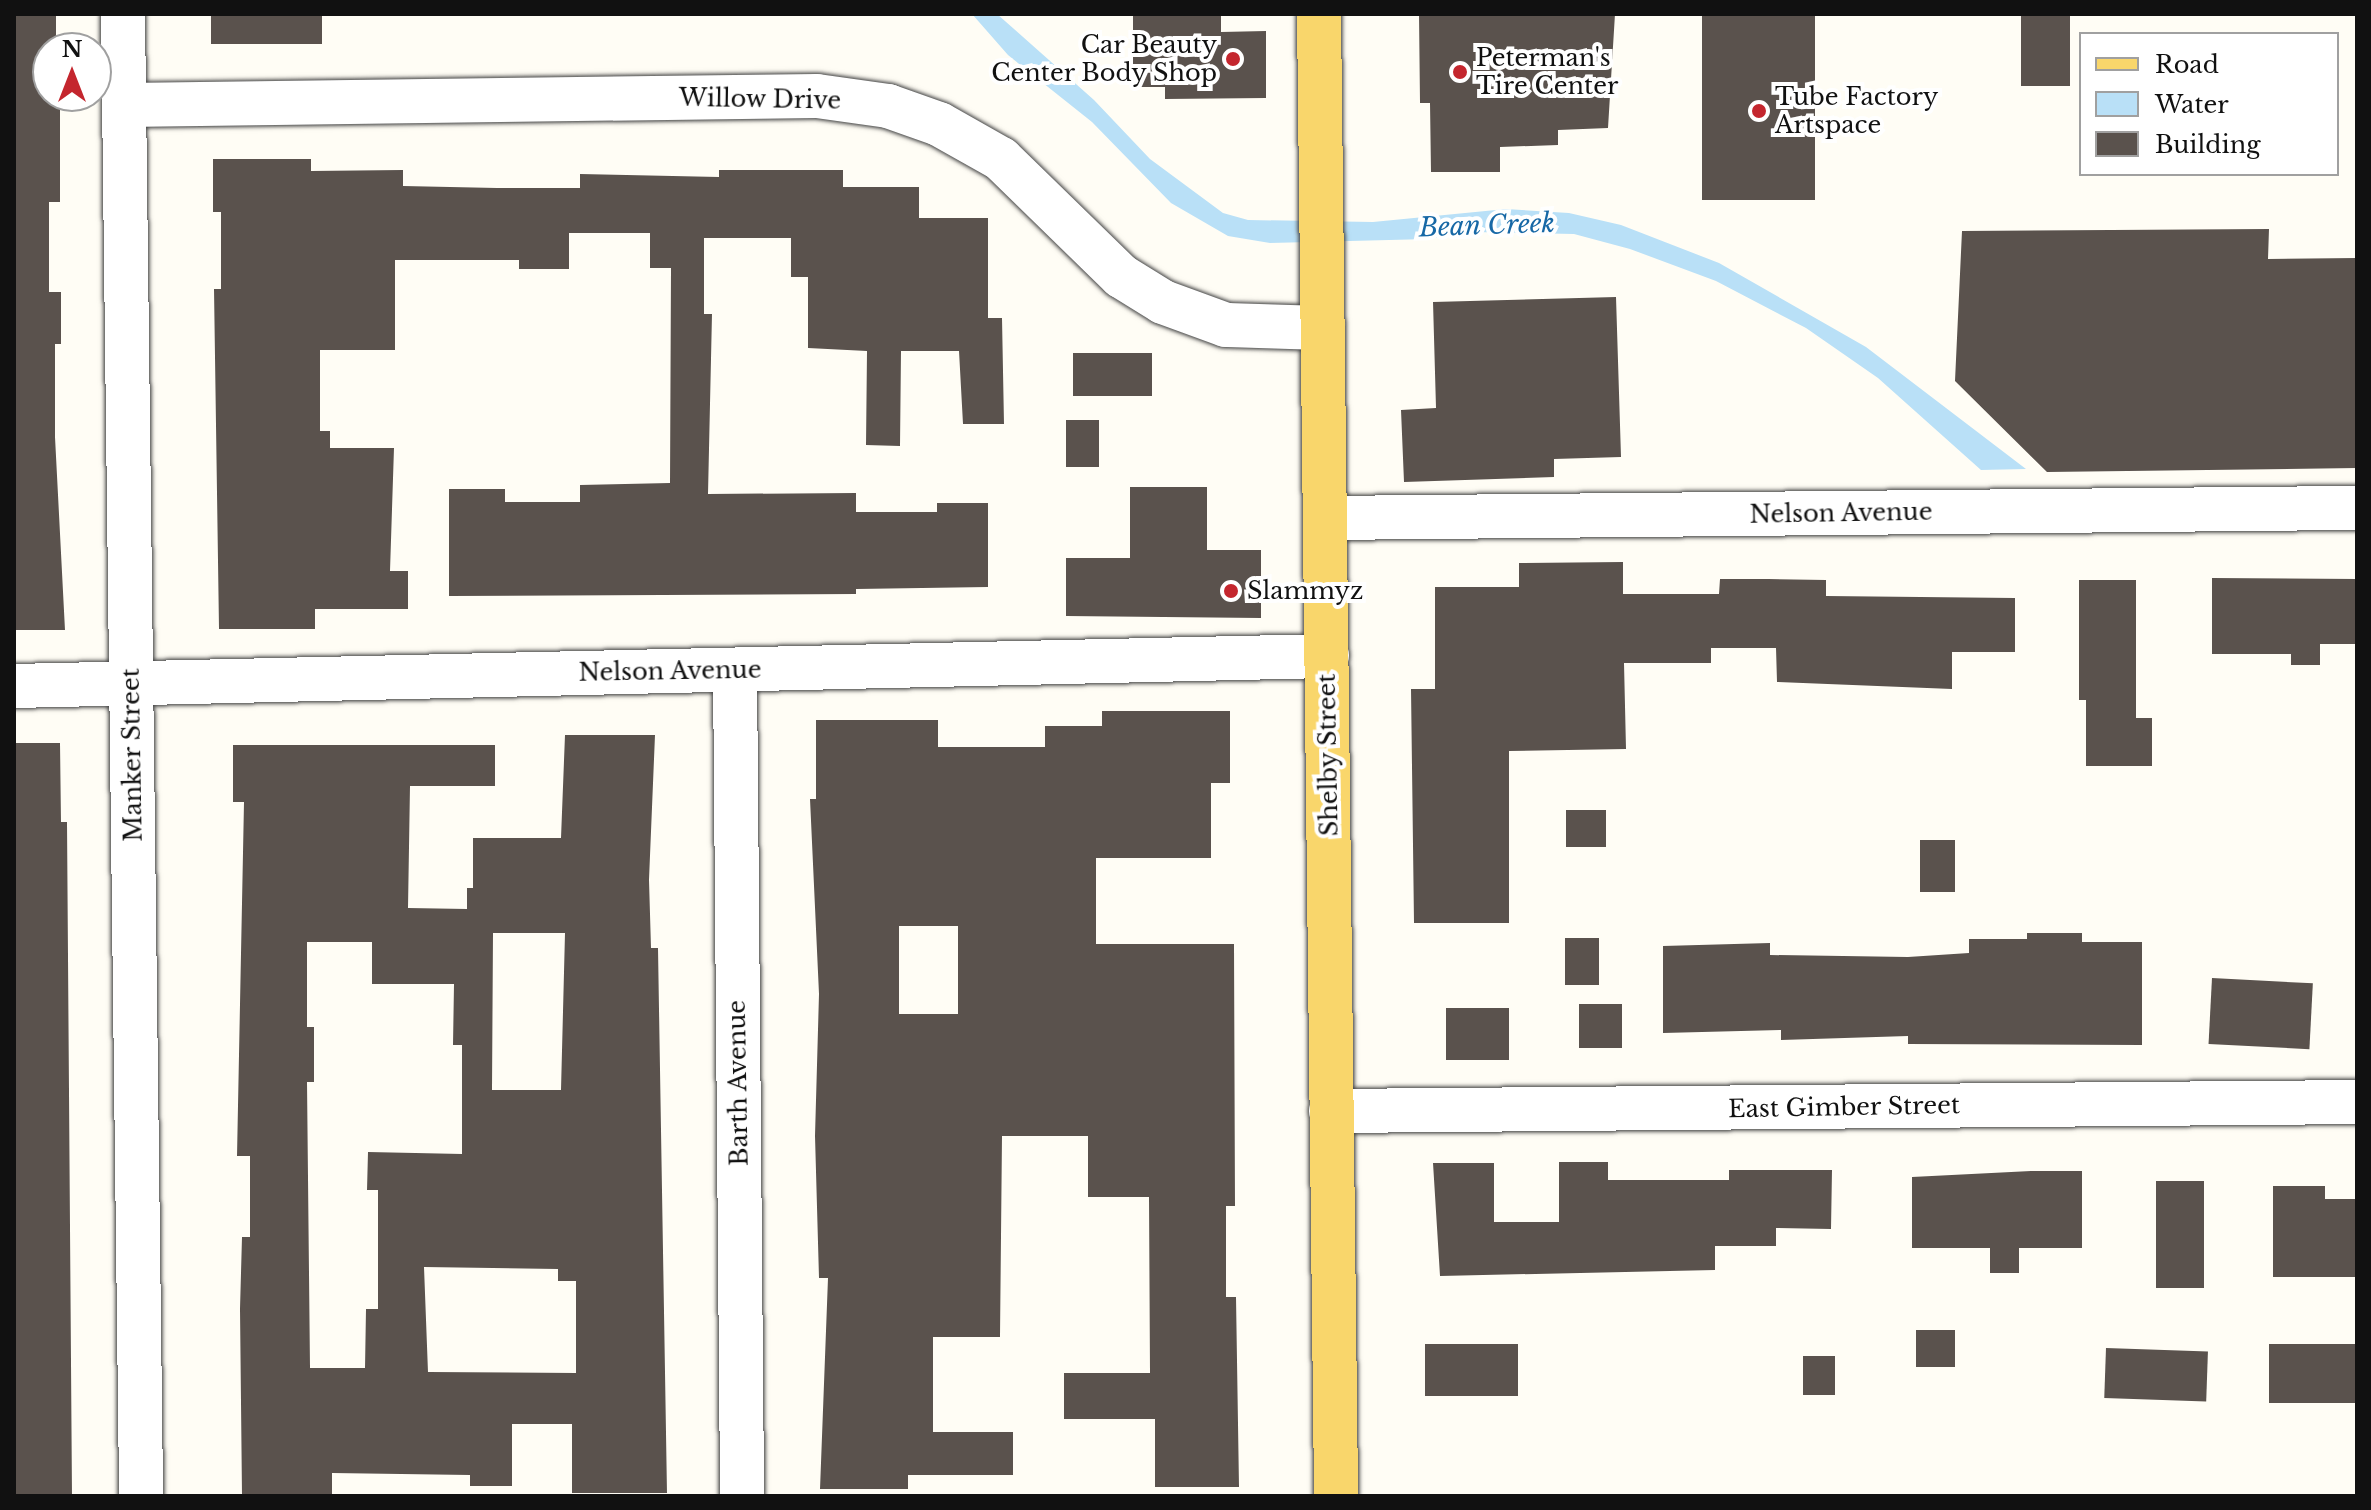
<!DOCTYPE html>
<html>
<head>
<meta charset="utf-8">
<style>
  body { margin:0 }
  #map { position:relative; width:2371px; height:1510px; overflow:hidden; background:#fffdf5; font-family:"Libre Baskerville",serif }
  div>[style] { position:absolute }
  .water>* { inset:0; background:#b9e0f7 }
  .building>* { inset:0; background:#5a524d; transform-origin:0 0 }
  .roads { filter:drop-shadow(0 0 2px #444) drop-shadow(0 0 2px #444) }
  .minor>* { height:44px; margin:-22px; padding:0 22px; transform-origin:22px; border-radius:22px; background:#fff }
  .major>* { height:44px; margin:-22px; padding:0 22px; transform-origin:22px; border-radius:22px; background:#f9d66b }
  .dots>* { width:22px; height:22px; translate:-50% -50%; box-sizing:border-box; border:4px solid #fff; border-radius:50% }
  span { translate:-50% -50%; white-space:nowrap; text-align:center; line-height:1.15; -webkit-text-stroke:8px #fff; paint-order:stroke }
  .poi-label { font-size:24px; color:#111 }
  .right { translate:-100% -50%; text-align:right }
  .left { translate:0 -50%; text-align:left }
  .street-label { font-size:24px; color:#111 }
  .water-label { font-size:26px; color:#1768a6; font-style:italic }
  .frame { position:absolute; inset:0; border:16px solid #111; pointer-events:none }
  .legend { position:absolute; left:2079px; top:32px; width:260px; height:144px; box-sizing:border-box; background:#fff; border:2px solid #a0a0a0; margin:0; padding:10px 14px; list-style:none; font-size:24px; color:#111 }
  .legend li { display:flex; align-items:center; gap:16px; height:40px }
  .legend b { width:40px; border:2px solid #a0a0a0 }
  .north { position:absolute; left:32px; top:32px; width:80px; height:80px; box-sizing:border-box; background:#fff; border:2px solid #a0a0a0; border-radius:50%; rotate:0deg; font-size:22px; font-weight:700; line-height:32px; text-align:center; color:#111 }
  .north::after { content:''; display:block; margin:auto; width:28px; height:36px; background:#c4262e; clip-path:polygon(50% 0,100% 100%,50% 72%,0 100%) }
</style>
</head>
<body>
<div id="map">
  <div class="water">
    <div style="clip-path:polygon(972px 14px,997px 14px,1094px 100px,1150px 159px,1223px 213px,1248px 220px,1373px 222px,1506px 209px,1569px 213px,1621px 225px,1719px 263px,1866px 347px,2026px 469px,1981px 470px,1878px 378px,1806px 328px,1716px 281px,1630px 249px,1574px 234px,1473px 232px,1429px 239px,1270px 243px,1228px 236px,1171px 203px,1092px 122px,1008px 55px)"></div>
  </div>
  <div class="building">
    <div style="left:211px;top:14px;width:111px;height:30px"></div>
    <div style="clip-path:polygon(1419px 14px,1615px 14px,1608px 128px,1558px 130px,1558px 145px,1500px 147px,1500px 172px,1431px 172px,1430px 103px,1420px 103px)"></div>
    <div style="left:1702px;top:14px;width:113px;height:186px"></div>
    <div style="left:2021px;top:14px;width:49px;height:72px"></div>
    <div style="clip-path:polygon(14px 16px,56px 16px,56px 48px,48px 48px,48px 96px,60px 96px,60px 202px,49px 202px,49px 292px,61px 292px,61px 344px,55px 344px,55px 437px,65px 630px,14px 630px)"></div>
    <div style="clip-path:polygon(1133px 16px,1221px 16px,1221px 32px,1266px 31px,1266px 98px,1165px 99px,1165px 87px,1133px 87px)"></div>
    <div style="clip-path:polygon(213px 159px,311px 159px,311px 171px,403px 170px,403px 186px,497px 188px,580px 188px,580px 174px,719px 177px,719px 170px,843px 170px,843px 187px,919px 187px,919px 218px,988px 218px,988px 318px,1002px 318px,1004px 424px,963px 424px,959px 351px,901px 351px,900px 446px,866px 445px,867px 351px,808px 348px,808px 277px,791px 277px,791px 238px,704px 238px,704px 314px,712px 314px,708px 494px,856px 493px,856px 512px,937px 512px,937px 503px,988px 503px,988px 587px,856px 589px,856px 594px,449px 596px,449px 489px,505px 489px,505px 502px,580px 502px,580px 485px,670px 483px,671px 268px,650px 268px,650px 233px,569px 233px,569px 269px,519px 269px,519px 260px,395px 260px,395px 350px,320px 350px,320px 431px,330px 431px,330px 448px,394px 448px,390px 571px,408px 571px,408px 609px,315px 609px,315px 629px,219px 629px,214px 289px,221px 289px,221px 212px,213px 212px)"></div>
    <div style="clip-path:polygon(2269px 229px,2268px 259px,2357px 258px,2357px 468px,2047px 472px,1955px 381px,1962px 231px)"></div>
    <div style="clip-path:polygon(1616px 297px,1621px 457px,1554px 459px,1554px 477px,1404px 482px,1401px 410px,1436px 408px,1433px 302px)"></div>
    <div style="left:1073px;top:353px;width:79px;height:43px"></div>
    <div style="left:1066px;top:420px;width:33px;height:47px"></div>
    <div style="clip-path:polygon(1130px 487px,1207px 487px,1207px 550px,1261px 550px,1261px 618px,1066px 616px,1066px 558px,1130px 558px)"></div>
    <div style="clip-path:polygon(1623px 562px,1623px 594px,1719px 594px,1720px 579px,1768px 579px,1826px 580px,1826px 596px,2015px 598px,2015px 652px,1952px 652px,1952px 689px,1777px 682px,1776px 648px,1711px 648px,1711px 663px,1624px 663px,1626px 749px,1509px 751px,1509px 923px,1414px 923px,1411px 689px,1435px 689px,1435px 587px,1519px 587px,1519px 563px)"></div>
    <div style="clip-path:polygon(2212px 578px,2357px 579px,2357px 644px,2320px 644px,2320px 665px,2291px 665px,2291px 654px,2212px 654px)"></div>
    <div style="clip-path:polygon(2079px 580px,2136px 580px,2136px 718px,2152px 718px,2152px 766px,2086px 766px,2086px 700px,2079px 700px)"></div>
    <div style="clip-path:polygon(evenodd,1102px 711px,1230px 711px,1230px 783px,1211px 783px,1211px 858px,1096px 858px,1096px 944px,1234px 944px,1235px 1206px,1226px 1206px,1226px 1297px,1236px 1297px,1239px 1487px,1155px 1487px,1155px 1419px,1064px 1419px,1064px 1373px,1150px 1373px,1149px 1197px,1088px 1197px,1088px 1136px,1002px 1136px,1000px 1337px,933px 1337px,933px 1432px,1013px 1432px,1013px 1475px,908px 1475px,908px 1489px,820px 1489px,828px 1278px,819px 1278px,815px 1136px,819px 994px,810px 799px,816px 799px,816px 720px,938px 720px,938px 747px,1045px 747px,1045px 726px,1102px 726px,1102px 711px,899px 926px,958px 926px,958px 1014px,899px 1014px,899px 926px)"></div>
    <div style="clip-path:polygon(evenodd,565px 735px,655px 735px,649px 880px,651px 948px,658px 948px,667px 1493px,572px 1493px,572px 1424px,512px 1424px,512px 1486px,470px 1486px,470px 1475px,332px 1473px,332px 1496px,242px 1496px,240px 1309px,242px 1237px,250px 1237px,250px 1156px,237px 1156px,244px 802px,233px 802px,233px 745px,495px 745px,495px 786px,410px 786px,408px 908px,467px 909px,467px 888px,473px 888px,473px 838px,561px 838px,565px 735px,493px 933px,565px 933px,561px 1090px,492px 1090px,493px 933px,565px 735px,307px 942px,372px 942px,372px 984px,454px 984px,453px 1045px,462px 1045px,462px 1154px,368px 1152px,367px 1190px,378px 1190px,378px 1309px,366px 1309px,365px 1368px,310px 1368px,307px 1082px,314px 1082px,314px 1027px,307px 1027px,307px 942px,565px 735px,424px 1267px,558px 1269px,558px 1281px,576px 1281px,576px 1373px,428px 1372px,424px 1267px)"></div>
    <div style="clip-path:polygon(14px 743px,60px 743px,61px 822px,67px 822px,72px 1496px,14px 1496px)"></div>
    <div style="left:1566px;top:810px;width:40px;height:37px"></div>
    <div style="left:1920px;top:840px;width:35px;height:52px"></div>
    <div style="clip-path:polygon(2027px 933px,2082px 933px,2082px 942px,2142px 942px,2142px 1045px,1908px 1044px,1908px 1036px,1781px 1040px,1781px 1030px,1663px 1033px,1663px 946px,1770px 943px,1770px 955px,1908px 957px,1969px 953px,1969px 939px,2027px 939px)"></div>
    <div style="left:1565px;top:938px;width:34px;height:47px"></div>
    <div style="left:2212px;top:978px;width:101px;height:66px;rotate:3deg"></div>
    <div style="left:1579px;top:1004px;width:43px;height:44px"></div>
    <div style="left:1446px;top:1008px;width:63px;height:52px"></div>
    <div style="clip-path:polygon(1559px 1162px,1608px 1162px,1608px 1180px,1729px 1180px,1729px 1170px,1832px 1170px,1831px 1229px,1776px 1228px,1776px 1246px,1715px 1246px,1715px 1270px,1440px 1276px,1433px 1163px,1494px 1163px,1494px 1222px,1559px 1222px)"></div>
    <div style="clip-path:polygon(2031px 1171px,2082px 1171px,2082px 1248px,2019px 1248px,2019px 1273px,1990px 1273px,1990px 1248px,1912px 1248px,1912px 1177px)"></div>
    <div style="left:2156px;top:1181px;width:48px;height:107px"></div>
    <div style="clip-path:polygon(2273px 1186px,2325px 1186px,2325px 1199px,2357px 1199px,2357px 1277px,2273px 1277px)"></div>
    <div style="left:1916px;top:1330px;width:39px;height:37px"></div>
    <div style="left:1425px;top:1344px;width:93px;height:52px"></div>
    <div style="left:2269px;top:1344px;width:88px;height:59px"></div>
    <div style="left:2106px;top:1348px;width:102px;height:50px;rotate:2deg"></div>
    <div style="left:1803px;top:1356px;width:32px;height:39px"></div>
  </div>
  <div class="roads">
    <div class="minor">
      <div style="left:123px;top:14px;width:1482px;rotate:89.3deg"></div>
      <div style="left:125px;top:105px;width:692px;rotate:-0.75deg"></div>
      <div style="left:817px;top:96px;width:72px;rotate:8deg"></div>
      <div style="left:888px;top:106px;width:54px;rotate:19.4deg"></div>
      <div style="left:939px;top:124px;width:71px;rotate:29.4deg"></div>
      <div style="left:1001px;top:159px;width:168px;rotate:44.3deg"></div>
      <div style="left:1121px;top:276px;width:49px;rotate:31.8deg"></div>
      <div style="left:1163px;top:302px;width:67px;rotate:20.1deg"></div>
      <div style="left:1226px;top:325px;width:97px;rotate:1.8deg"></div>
      <div style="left:1325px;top:518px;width:1032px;rotate:-0.56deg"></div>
      <div style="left:735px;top:670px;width:826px;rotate:89.51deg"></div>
      <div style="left:14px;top:686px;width:1313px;rotate:-1.31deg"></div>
      <div style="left:1331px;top:1111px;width:1026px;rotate:-0.5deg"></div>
    </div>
    <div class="major">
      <div style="left:1319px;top:14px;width:1482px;rotate:89.34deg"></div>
    </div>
  </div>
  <div class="dots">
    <div style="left:1233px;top:59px;background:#c4262e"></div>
    <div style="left:1460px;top:72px;background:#c4262e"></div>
    <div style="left:1759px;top:111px;background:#c4262e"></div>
    <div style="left:1231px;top:591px;background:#c4262e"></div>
  </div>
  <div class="poi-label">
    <span class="right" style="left:1217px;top:59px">Car Beauty<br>Center Body Shop</span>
    <span class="left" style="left:1476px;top:72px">Peterman's<br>Tire Center</span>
    <span class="left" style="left:1775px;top:111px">Tube Factory<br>Artspace</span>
    <span class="left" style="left:1247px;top:591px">Slammyz</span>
  </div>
  <div class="street-label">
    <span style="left:760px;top:99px;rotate:1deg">Willow Drive</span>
    <span style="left:1841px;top:513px;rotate:-1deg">Nelson Avenue</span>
    <span style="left:670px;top:671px;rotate:-1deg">Nelson Avenue</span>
    <span style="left:132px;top:755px;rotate:-91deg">Manker Street</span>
    <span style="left:1328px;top:755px;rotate:-91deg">Shelby Street</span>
    <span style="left:738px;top:1083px;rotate:-91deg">Barth Avenue</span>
    <span style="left:1844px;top:1107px;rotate:-1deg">East Gimber Street</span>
  </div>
  <div class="water-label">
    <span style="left:1487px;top:226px;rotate:-2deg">Bean Creek</span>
  </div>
  <div class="frame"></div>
  <ul class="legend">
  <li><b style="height:10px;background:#f9d66b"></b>Road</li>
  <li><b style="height:22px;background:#b9e0f7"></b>Water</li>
  <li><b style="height:22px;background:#5a524d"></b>Building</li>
  </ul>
  <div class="north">N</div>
</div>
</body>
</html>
